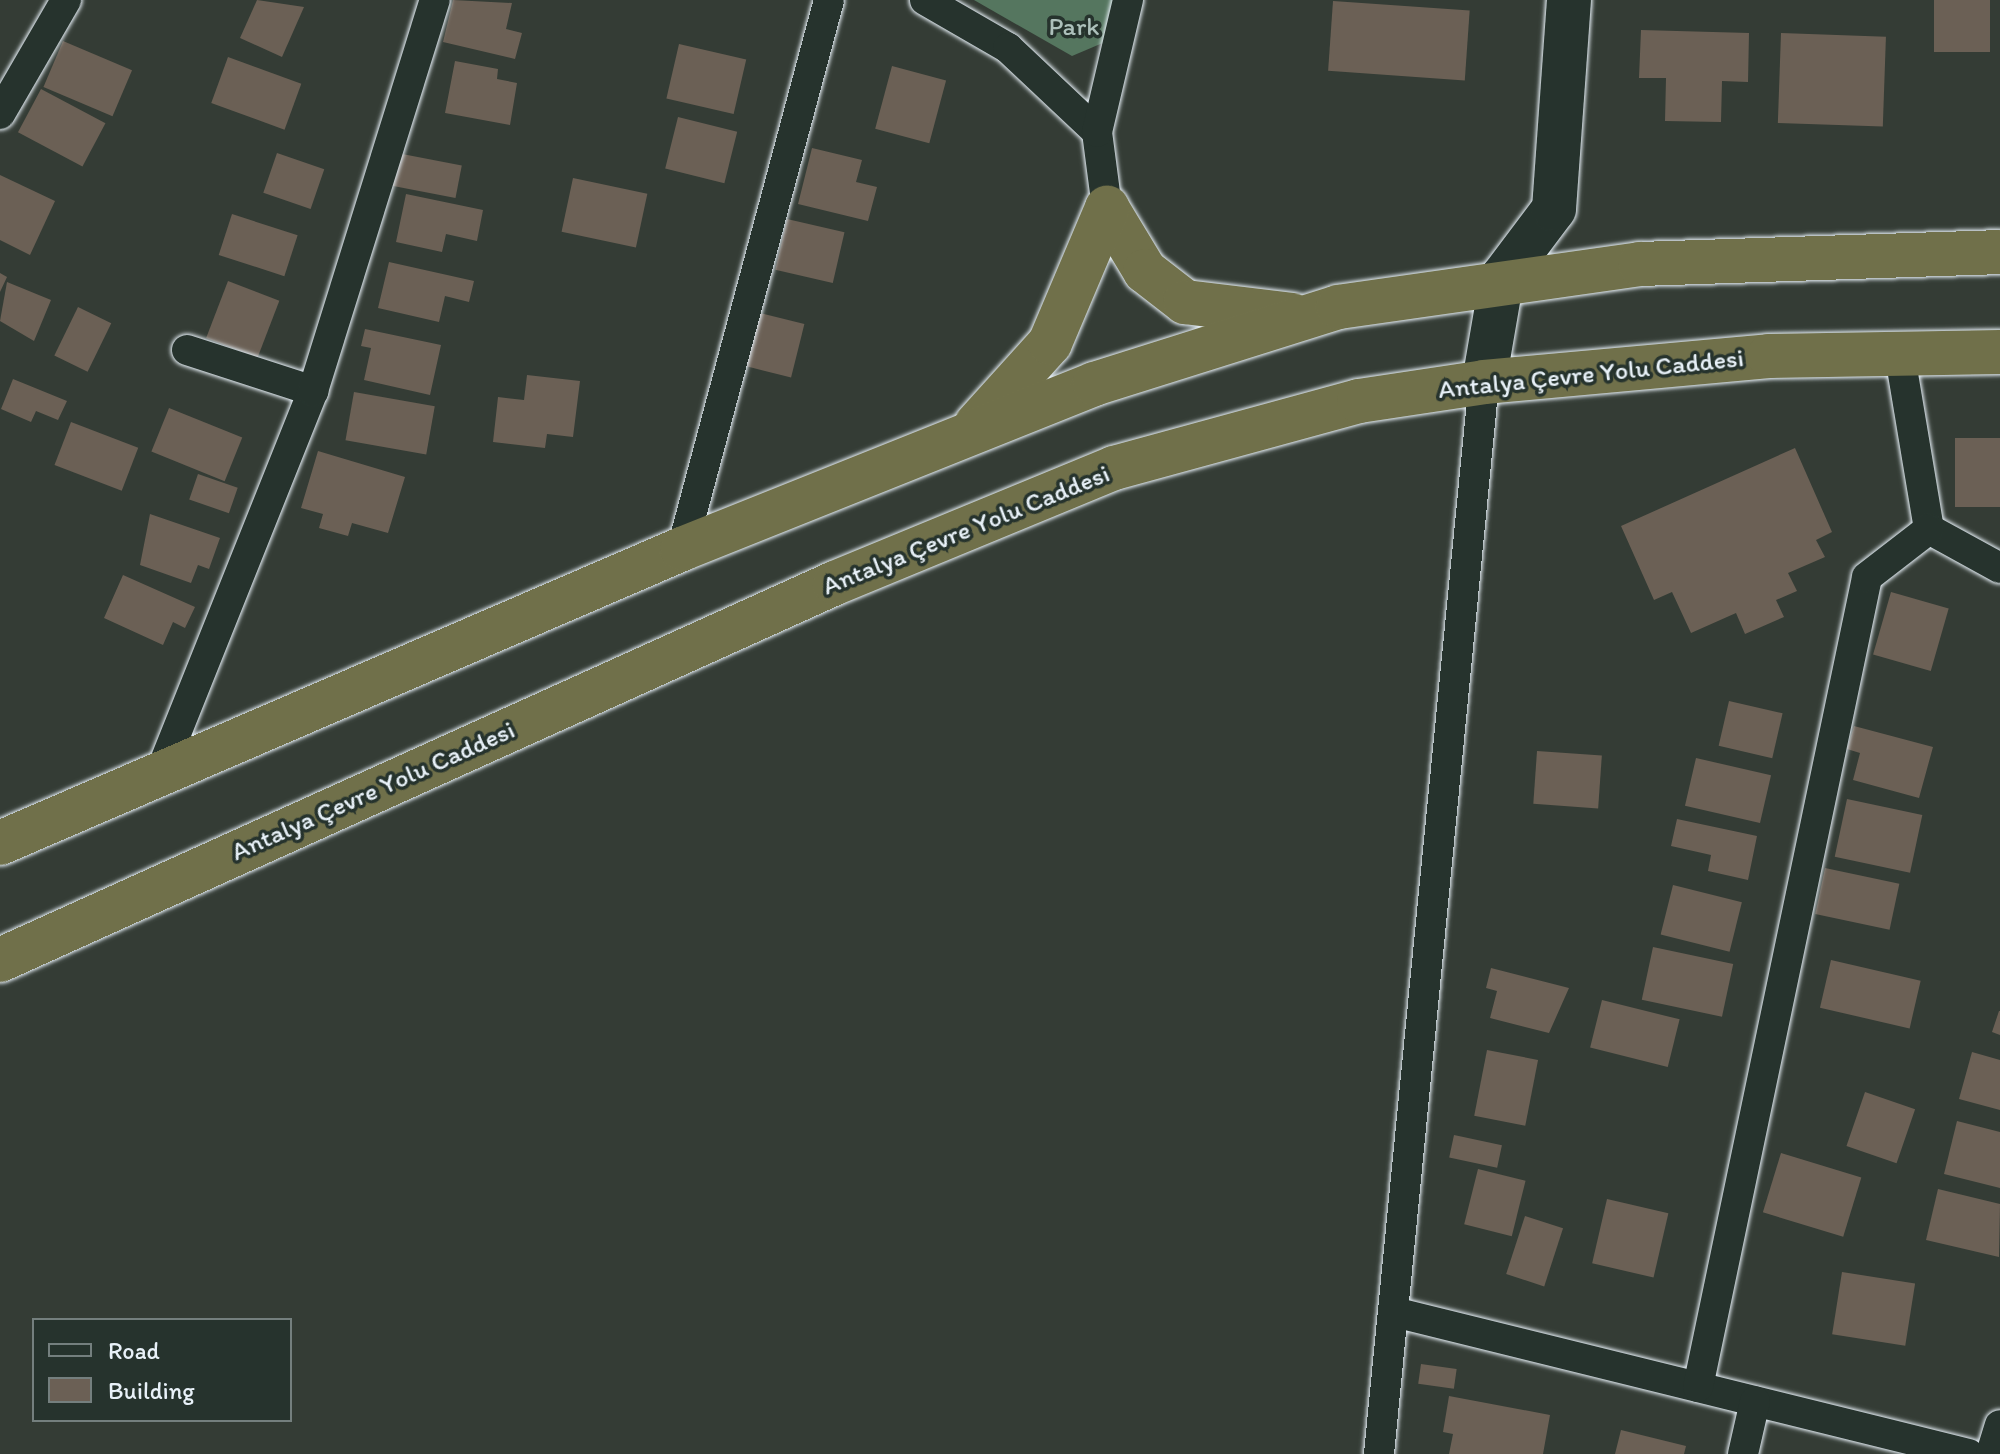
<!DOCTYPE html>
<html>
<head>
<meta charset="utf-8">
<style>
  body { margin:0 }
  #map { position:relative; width:2000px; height:1454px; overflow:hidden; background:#343c35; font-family:Itim,sans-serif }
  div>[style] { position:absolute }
  .green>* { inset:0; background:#55765f }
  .building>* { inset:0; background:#6b6055; transform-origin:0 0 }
  .roads { filter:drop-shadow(0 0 2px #e8f1f8) drop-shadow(0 0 2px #e8f1f8) }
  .street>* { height:30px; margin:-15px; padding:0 15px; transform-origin:15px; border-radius:15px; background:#26332d }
  .secondary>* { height:44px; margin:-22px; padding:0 22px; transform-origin:22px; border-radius:22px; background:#26332d }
  .highway>* { height:44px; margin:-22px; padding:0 22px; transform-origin:22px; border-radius:22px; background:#70704a }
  span { translate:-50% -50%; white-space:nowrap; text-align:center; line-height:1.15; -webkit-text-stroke:7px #26332d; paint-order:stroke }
  .park-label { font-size:26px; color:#adc0bb }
  .street-label { font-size:26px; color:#e8f1f8 }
  .legend { position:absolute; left:32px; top:1318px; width:260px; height:104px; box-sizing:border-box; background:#26332d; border:2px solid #747f7e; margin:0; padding:10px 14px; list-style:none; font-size:24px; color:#e8f1f8 }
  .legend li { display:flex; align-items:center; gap:16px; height:40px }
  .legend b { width:40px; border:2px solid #747f7e }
</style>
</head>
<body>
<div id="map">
  <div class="green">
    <div style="clip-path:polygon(974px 0,1114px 0,1105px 42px,1072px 56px)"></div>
  </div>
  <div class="building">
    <div style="clip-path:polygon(257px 0,304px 7px,282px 57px,240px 38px)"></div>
    <div style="clip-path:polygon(453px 0,512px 3px,506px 29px,522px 33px,515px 59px,443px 42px)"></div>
    <div style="left:1934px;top:0;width:56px;height:52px"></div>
    <div style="left:1333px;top:1px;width:137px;height:70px;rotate:4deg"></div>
    <div style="clip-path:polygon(1641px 30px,1749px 33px,1748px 82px,1722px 81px,1721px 122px,1665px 121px,1666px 78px,1639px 78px)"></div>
    <div style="left:1781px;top:33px;width:105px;height:90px;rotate:2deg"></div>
    <div style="left:63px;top:41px;width:75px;height:50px;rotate:23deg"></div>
    <div style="left:679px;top:44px;width:69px;height:56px;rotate:13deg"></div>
    <div style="left:228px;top:57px;width:78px;height:49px;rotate:20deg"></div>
    <div style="clip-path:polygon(455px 61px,498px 69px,497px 79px,517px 83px,510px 125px,445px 113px)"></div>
    <div style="left:892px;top:66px;width:56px;height:65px;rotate:15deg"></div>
    <div style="left:41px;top:89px;width:73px;height:49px;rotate:28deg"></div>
    <div style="left:678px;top:117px;width:61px;height:53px;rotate:14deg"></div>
    <div style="clip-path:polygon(812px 148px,862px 160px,856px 182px,877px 187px,868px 221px,798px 204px)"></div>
    <div style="left:277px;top:153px;width:50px;height:42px;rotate:19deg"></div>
    <div style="left:397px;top:153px;width:66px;height:33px;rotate:11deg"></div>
    <div style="clip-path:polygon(0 175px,55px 201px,30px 255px,0 240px)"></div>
    <div style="left:573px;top:178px;width:76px;height:55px;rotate:12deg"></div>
    <div style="clip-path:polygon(406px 194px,483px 210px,477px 241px,446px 234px,442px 252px,396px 242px)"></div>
    <div style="left:232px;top:214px;width:69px;height:43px;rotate:18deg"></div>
    <div style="left:787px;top:219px;width:59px;height:52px;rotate:13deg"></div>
    <div style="clip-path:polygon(389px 262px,474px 281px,469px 302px,445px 296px,439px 322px,378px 308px)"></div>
    <div style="clip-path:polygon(0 273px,7px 277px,0 292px)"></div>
    <div style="left:228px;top:281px;width:55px;height:61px;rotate:21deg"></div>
    <div style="clip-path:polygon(7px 282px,51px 300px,34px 341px,0 321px)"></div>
    <div style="left:78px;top:307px;width:37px;height:54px;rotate:26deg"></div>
    <div style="left:752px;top:311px;width:54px;height:55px;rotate:14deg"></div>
    <div style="clip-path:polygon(365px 329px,441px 345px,430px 395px,364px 380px,371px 348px,361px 346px)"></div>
    <div style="clip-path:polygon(527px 375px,580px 381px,573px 437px,547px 434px,545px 448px,493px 442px,498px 397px,524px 400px)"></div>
    <div style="clip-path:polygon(13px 379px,67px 401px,58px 420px,36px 411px,31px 422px,1px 409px)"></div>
    <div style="left:354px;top:392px;width:82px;height:49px;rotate:10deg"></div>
    <div style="left:169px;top:408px;width:79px;height:47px;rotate:22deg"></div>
    <div style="left:71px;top:422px;width:72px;height:46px;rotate:21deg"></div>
    <div style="left:1955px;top:438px;width:45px;height:69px"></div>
    <div style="clip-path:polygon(1795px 448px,1832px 532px,1816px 540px,1825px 557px,1788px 573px,1797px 591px,1776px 600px,1784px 617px,1745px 634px,1736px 613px,1691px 633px,1672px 592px,1654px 600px,1621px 526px)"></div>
    <div style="clip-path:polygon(318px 451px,405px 477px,388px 533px,352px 523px,348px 536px,319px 528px,323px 514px,301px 508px)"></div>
    <div style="left:198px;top:474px;width:42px;height:27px;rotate:19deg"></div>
    <div style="clip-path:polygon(150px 514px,220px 538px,209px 569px,198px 565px,191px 583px,140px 565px)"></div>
    <div style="clip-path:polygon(123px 575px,195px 607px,185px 628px,173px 622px,163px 645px,104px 618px)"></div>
    <div style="left:1891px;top:592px;width:60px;height:65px;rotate:16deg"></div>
    <div style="left:1729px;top:701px;width:55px;height:46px;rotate:13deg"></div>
    <div style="clip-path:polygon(1854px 726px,1933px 747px,1919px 798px,1853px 780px,1860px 753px,1847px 749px)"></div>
    <div style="left:1537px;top:751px;width:65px;height:53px;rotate:4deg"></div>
    <div style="left:1696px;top:758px;width:77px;height:49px;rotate:13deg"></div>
    <div style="left:1847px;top:799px;width:77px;height:59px;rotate:12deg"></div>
    <div style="clip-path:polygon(1677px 819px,1757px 836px,1748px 880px,1708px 871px,1711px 855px,1671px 846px)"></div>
    <div style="left:1825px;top:868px;width:76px;height:47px;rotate:12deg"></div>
    <div style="left:1673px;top:885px;width:71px;height:51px;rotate:14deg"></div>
    <div style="left:1653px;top:947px;width:82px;height:54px;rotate:12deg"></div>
    <div style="left:1831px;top:960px;width:92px;height:49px;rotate:13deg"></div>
    <div style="clip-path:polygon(1491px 968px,1569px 988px,1549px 1033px,1490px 1018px,1497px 991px,1486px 988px)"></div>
    <div style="left:1602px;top:1000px;width:80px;height:49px;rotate:14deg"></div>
    <div style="clip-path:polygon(1999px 1011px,2000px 1011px,2000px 1035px,1992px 1032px)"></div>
    <div style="left:1487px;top:1050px;width:52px;height:67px;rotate:11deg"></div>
    <div style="clip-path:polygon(1972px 1052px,2000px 1060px,2000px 1110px,1959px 1099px)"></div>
    <div style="left:1865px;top:1092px;width:53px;height:57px;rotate:19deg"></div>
    <div style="clip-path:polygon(1957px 1121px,2000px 1132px,2000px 1188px,1944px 1174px)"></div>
    <div style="left:1454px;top:1135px;width:49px;height:23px;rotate:12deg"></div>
    <div style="left:1781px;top:1153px;width:84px;height:62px;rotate:17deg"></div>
    <div style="left:1478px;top:1169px;width:49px;height:57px;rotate:14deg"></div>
    <div style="clip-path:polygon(1938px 1189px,2000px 1204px,1999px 1257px,1926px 1240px)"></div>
    <div style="left:1607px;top:1199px;width:63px;height:66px;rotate:13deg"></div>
    <div style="left:1525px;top:1216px;width:40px;height:61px;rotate:18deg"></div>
    <div style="left:1842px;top:1272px;width:74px;height:63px;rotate:9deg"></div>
    <div style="left:1421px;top:1364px;width:36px;height:20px;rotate:8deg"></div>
    <div style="clip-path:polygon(1449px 1396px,1550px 1415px,1543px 1454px,1449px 1454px,1453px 1434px,1443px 1432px)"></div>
    <div style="clip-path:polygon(1621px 1430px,1686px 1446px,1684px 1454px,1615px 1454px)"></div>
  </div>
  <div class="roads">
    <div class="street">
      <div style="left:925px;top:0;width:96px;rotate:30deg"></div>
      <div style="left:1008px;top:48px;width:122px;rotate:43.3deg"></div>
      <div style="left:0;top:114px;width:132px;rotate:-59.9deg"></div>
      <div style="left:1107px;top:208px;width:77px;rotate:-97.5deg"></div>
      <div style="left:1097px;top:132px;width:136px;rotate:-76.8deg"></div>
      <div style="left:187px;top:350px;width:133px;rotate:18deg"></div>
      <div style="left:1900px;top:356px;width:175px;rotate:80.5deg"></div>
      <div style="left:1929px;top:529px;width:81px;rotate:28.8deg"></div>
      <div style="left:682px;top:549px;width:568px;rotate:-75.01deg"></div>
      <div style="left:161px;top:771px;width:409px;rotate:-68.2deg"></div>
      <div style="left:313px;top:391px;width:410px;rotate:-72.7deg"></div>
      <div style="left:1398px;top:1313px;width:588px;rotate:13.87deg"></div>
      <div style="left:1698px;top:1387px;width:827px;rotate:-78.21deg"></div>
      <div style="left:1867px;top:577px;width:78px;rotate:-37.7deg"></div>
      <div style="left:1379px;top:1454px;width:1077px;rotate:-84.41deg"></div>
      <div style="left:1743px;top:1454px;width:54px;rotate:-77.2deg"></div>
      <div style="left:1991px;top:1454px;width:30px;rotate:-73deg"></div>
    </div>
    <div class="secondary">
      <div style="left:1484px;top:382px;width:106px;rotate:-80.2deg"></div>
      <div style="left:1502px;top:278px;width:86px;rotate:-53deg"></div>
      <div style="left:1554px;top:209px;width:210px;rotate:-85.9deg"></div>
    </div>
    <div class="highway">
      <div style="left:1107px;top:208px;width:74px;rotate:58.9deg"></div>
      <div style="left:1145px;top:271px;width:51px;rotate:37.8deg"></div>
      <div style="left:1185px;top:302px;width:108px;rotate:6.9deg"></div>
      <div style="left:976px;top:425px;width:110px;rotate:-47.9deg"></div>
      <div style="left:1050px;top:343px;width:147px;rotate:-67.1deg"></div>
      <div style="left:0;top:843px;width:743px;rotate:-23.32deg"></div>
      <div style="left:682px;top:549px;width:444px;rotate:-21.8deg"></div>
      <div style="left:1094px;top:384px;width:256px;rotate:-17.5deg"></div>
      <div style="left:1338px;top:307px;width:305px;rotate:-8.1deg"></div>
      <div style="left:1640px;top:264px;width:360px;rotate:-1.9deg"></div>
      <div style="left:0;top:960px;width:916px;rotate:-24.3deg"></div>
      <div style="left:835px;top:583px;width:302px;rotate:-22.4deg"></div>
      <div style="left:1114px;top:468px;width:254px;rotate:-15.3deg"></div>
      <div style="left:1359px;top:401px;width:126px;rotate:-8.6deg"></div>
      <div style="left:1484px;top:382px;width:286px;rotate:-5.2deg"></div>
      <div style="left:1769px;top:356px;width:231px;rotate:-1deg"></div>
    </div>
  </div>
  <div class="park-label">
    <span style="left:1074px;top:27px">Park</span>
  </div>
  <div class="street-label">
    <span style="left:1591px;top:374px;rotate:-6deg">Antalya Çevre Yolu Caddesi</span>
    <span style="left:966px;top:530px;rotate:-22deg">Antalya Çevre Yolu Caddesi</span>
    <span style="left:373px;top:791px;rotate:-24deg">Antalya Çevre Yolu Caddesi</span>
  </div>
  <ul class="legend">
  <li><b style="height:10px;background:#26332d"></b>Road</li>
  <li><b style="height:22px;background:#6b6055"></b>Building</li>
  </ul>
</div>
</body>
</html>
